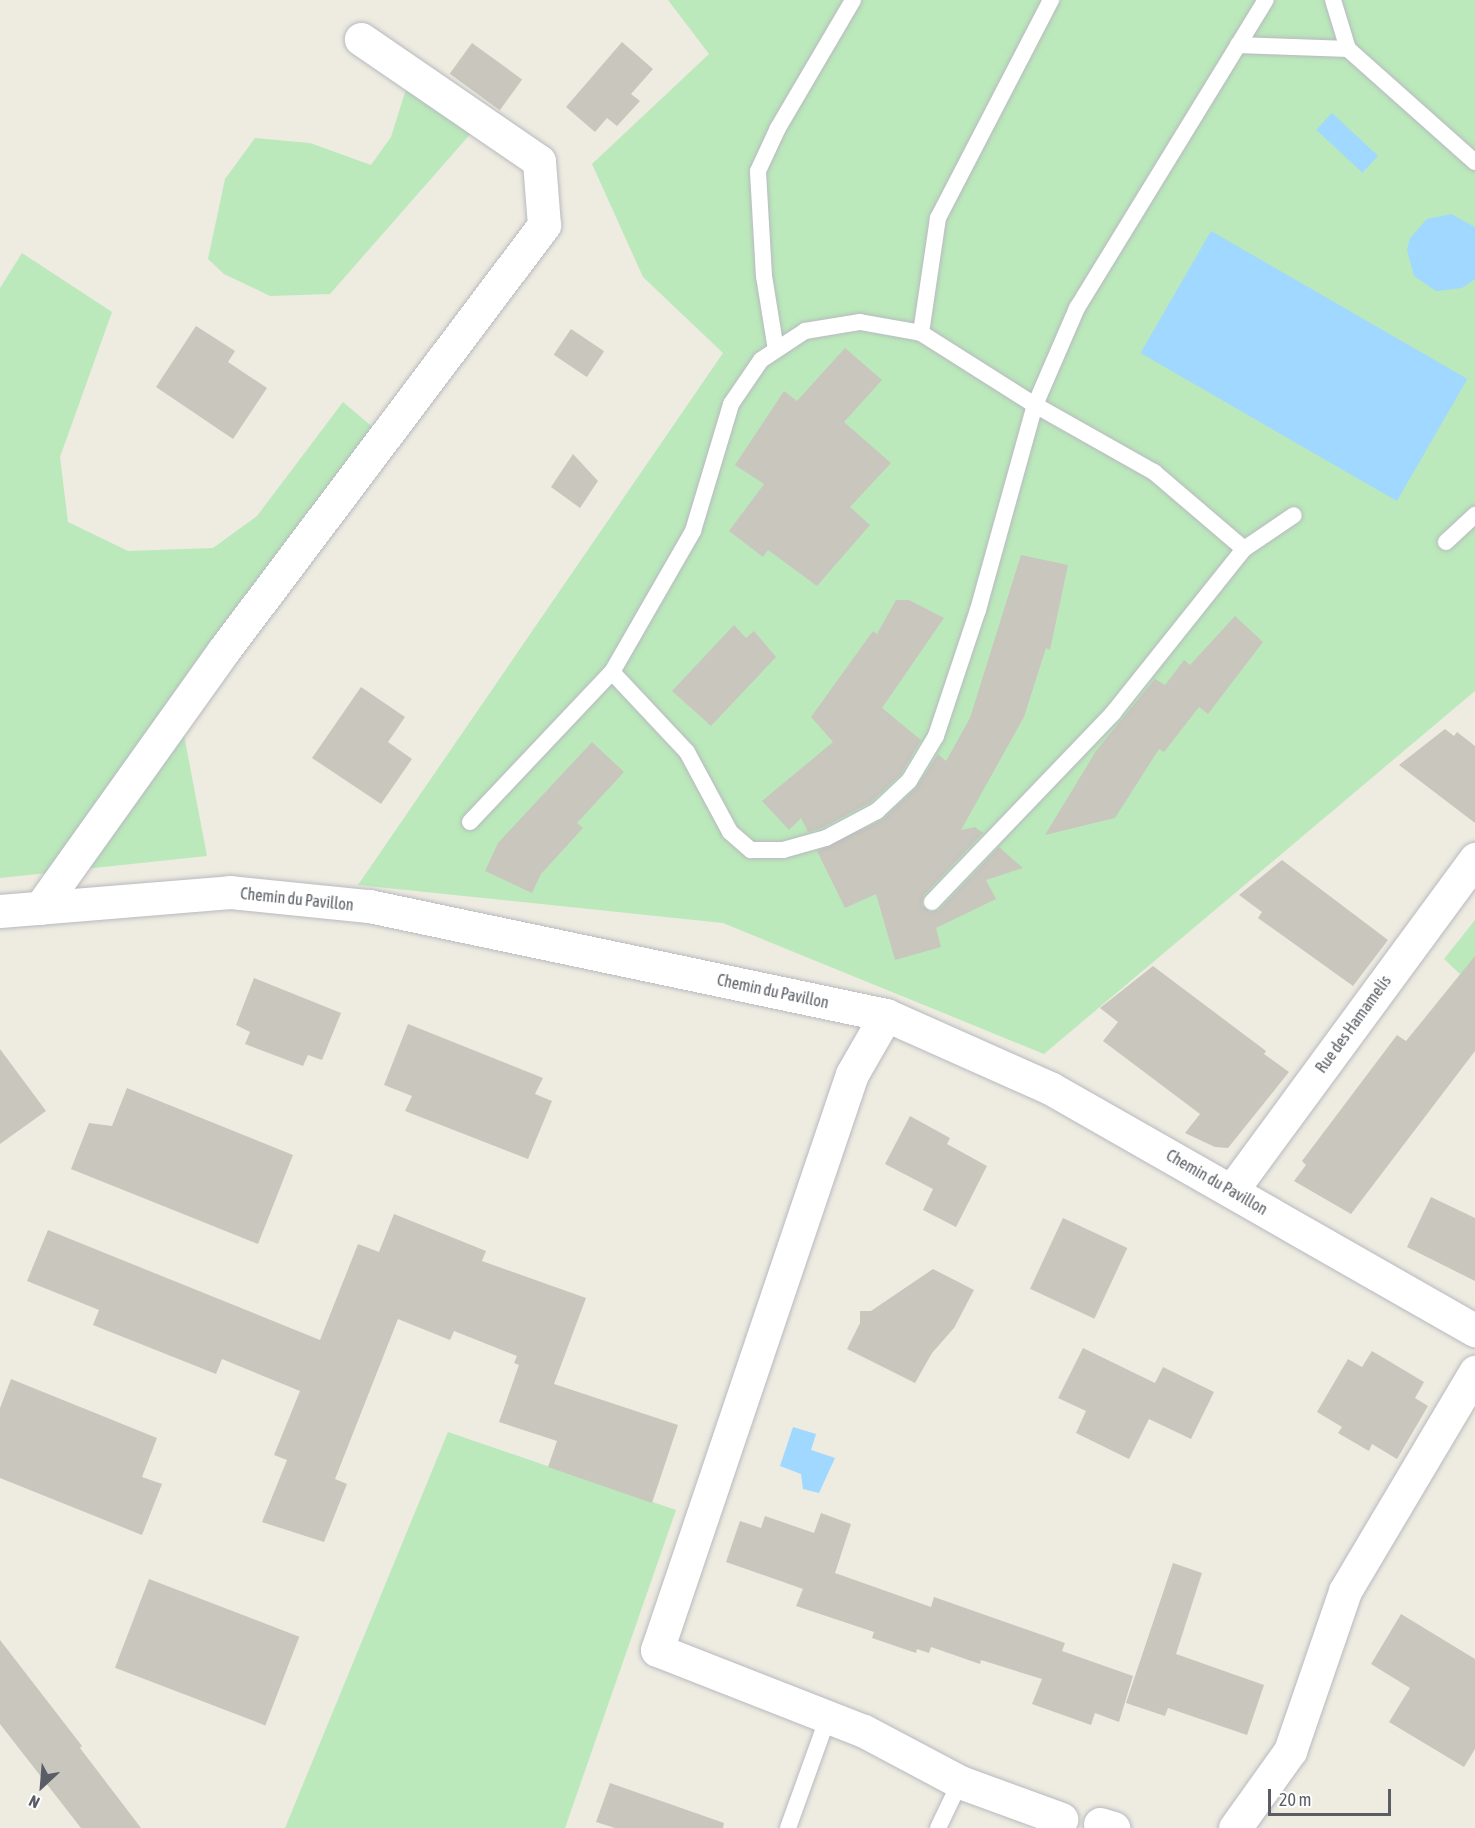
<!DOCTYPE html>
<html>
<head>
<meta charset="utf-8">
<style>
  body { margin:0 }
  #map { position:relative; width:1475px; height:1828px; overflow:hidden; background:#eeebe1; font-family:"Asap Condensed",sans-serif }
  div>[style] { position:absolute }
  .green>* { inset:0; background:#bbe9bb }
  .water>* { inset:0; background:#a0d8ff; transform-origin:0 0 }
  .building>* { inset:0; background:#c9c6be; transform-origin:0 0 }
  .roads { filter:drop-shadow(0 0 2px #b7babf) drop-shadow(0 0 2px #b7babf) }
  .service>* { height:16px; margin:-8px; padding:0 8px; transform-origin:8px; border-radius:8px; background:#fff }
  .minor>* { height:33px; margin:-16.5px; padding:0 16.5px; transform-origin:16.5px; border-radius:16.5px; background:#fff }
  span { translate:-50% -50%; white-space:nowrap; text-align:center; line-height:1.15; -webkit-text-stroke:5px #fff; paint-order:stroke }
  .street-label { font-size:16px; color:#5a5e64 }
  .north { position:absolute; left:12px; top:1756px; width:60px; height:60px; -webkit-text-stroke:4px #fff; paint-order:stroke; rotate:206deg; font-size:16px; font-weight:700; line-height:24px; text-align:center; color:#5a5e64 }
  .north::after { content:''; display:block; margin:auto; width:21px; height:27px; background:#5a5e64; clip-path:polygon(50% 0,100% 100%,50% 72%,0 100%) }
  .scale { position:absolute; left:1268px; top:1789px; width:123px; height:27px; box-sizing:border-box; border:3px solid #5a5e64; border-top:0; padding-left:8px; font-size:18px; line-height:21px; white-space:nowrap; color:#5a5e64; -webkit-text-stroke:4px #fff; paint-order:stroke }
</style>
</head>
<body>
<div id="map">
  <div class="green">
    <div style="clip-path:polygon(668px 0,1475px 0,1475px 691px,1044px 1054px,723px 923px,358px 885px,723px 353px,643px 277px,592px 164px,709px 54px)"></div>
    <div style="clip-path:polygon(406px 89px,473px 131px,330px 294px,270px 296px,224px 274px,208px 259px,225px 179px,255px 138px,310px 143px,371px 165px,391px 137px)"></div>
    <div style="clip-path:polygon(22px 253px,112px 312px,60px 457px,68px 522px,128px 551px,213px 548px,257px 516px,343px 402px,375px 429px,177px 698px,207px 856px,0 878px,0 288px)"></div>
    <div style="clip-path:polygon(1475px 920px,1475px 988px,1444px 959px)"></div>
    <div style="clip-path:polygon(448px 1432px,676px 1510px,565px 1828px,285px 1828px)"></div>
  </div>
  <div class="water">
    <div style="left:1332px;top:113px;width:63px;height:23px;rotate:43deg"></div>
    <div style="clip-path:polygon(1451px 214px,1475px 227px,1475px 279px,1462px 288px,1436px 291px,1414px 276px,1407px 250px,1410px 238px,1427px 219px)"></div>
    <div style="left:1211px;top:231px;width:296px;height:141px;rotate:30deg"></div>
    <div style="clip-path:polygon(793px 1427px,816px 1434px,811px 1450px,835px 1458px,819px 1493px,803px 1489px,801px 1474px,780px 1466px)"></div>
  </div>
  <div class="building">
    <div style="clip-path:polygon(622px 42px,653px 69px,631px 94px,640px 101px,617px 126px,607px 118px,595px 132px,566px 107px)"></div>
    <div style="left:472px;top:43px;width:62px;height:38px;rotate:36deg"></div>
    <div style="clip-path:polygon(196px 326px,235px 351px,228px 362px,267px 388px,233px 439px,156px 387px)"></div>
    <div style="left:571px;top:329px;width:40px;height:31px;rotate:34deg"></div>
    <div style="clip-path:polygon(845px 348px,882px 380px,844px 422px,891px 463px,850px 507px,870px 525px,817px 586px,768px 550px,763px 557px,729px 531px,764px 484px,735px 465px,784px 391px,797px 401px)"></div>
    <div style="clip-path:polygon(573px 454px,598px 481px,580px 508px,551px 487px)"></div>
    <div style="clip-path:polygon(1021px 555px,1068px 565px,1050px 650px,1046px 648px,1024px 717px,961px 830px,975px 827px,983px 833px,924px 895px,922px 905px,930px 912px,939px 910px,999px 847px,1023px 868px,986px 880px,996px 899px,936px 928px,941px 947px,895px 960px,876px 894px,845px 908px,817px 851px,882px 820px,916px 788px,938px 754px,946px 761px,970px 718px)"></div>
    <div style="clip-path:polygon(896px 600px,909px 600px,944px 618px,882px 708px,921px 740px,901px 774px,871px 802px,822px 828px,808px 832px,801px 818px,789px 830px,762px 801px,833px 742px,811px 717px,873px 631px,877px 634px)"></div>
    <div style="clip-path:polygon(1235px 616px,1263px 642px,1208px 714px,1199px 707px,1164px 752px,1159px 749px,1115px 818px,1045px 835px,1096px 751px,1155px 679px,1165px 685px,1184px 660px,1190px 665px)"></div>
    <div style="clip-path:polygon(734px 625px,746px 638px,754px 631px,776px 657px,711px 726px,672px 691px)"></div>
    <div style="clip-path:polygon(361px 687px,405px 717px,388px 742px,412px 759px,381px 804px,312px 758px)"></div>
    <div style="clip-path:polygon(1445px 729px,1454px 736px,1457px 732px,1475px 746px,1475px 823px,1399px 765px)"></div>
    <div style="clip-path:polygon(592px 742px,624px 772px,577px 823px,583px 828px,541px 874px,532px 893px,485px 871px,498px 843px)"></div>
    <div style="clip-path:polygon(1282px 860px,1388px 940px,1353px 986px,1258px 918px,1262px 912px,1239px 895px)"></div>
    <div style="clip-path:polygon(1475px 956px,1475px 1051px,1351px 1214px,1294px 1181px,1306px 1165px,1302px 1161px,1397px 1035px,1406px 1041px)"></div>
    <div style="clip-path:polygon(1153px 966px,1266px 1051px,1264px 1054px,1289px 1072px,1228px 1148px,1215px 1147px,1185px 1133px,1200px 1114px,1103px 1041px,1118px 1022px,1100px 1008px)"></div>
    <div style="clip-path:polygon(254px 978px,341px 1013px,322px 1060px,308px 1055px,303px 1066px,245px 1044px,250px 1032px,236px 1025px)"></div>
    <div style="clip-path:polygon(408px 1024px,543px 1078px,535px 1094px,552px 1101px,528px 1159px,405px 1111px,412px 1096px,384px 1085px)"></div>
    <div style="clip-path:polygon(0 1049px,46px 1111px,0 1144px)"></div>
    <div style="clip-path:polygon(127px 1088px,293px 1155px,258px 1244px,71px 1169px,89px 1123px,112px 1126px)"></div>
    <div style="clip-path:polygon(910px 1116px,950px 1138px,947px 1144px,987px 1166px,956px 1227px,923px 1210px,933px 1189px,885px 1164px)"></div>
    <div style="clip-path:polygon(1431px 1197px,1475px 1218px,1475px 1281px,1407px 1247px)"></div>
    <div style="clip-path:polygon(394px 1214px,486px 1251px,482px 1261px,586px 1298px,554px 1384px,678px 1425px,652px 1503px,548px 1467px,557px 1441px,499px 1422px,519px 1365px,514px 1363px,517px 1356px,454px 1331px,450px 1340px,398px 1319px,335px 1479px,347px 1484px,324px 1542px,262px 1522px,287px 1460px,274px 1455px,300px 1391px,222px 1359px,216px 1374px,93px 1325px,99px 1310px,27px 1281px,48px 1230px,320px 1340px,358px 1244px,379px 1252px)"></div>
    <div style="left:1063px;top:1218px;width:71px;height:78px;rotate:25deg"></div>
    <div style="clip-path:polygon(933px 1269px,974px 1290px,954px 1328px,932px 1353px,915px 1383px,847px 1349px,860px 1323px,860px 1311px,871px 1311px)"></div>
    <div style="clip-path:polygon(1083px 1348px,1155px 1383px,1163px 1367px,1214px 1392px,1191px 1439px,1149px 1419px,1129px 1459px,1076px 1433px,1086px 1411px,1058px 1398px)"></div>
    <div style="clip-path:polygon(1372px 1351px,1424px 1382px,1415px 1398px,1428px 1406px,1397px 1459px,1372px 1444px,1369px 1451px,1338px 1433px,1342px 1427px,1317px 1412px,1348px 1359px,1362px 1367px)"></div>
    <div style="clip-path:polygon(11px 1379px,157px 1438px,142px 1477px,162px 1484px,142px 1535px,0 1478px,0 1408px)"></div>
    <div style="clip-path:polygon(821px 1513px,851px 1524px,835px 1573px,931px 1607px,934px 1597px,1065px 1643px,1062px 1651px,1133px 1676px,1119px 1722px,1095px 1713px,1091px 1725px,1032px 1704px,1042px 1679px,981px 1660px,980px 1664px,931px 1647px,929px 1653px,917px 1649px,916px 1653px,872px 1638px,874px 1632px,796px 1606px,803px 1589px,726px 1562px,740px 1521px,761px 1528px,765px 1516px,814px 1533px)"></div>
    <div style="clip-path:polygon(1173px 1563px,1202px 1573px,1176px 1654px,1264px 1685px,1247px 1735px,1168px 1708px,1165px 1716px,1126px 1703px)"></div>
    <div style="left:149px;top:1579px;width:161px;height:95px;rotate:21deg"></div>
    <div style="clip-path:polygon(1401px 1614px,1475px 1659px,1475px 1749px,1464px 1767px,1389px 1722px,1410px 1688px,1371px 1664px)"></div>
    <div style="clip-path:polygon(0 1640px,82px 1746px,80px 1748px,141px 1828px,81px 1828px,0 1724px)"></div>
    <div style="clip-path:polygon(610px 1783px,724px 1823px,723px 1828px,615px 1828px,596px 1822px)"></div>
  </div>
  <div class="roads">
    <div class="service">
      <div style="left:1333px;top:0;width:51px;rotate:73deg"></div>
      <div style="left:1348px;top:49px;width:170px;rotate:41.7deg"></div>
      <div style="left:1238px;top:45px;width:110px;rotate:2.1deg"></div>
      <div style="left:921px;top:333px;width:116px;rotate:-81.6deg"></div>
      <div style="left:938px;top:218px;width:246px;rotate:-62.6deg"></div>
      <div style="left:776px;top:350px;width:75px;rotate:-99.2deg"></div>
      <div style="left:764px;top:276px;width:105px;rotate:-93.3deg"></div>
      <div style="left:758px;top:171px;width:47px;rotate:-65.1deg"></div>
      <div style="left:778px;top:128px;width:148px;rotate:-59.6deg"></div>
      <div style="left:1446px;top:542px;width:40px;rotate:-43deg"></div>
      <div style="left:612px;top:672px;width:110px;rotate:46.8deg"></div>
      <div style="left:687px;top:752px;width:91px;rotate:61.7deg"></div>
      <div style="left:730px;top:832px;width:28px;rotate:41deg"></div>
      <div style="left:751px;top:850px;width:32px"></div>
      <div style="left:783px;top:850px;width:45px;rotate:-15.6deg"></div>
      <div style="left:826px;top:838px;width:58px;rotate:-27.9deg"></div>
      <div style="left:877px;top:811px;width:44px;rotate:-43.2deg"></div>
      <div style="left:909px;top:781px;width:52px;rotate:-59deg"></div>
      <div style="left:936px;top:736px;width:133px;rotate:-71.6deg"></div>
      <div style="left:978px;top:610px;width:213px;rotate:-74.5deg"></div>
      <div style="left:1035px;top:405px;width:106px;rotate:-66.6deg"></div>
      <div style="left:1077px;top:308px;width:361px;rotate:-58.5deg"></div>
      <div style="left:470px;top:822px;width:207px;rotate:-46.6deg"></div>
      <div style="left:612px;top:672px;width:163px;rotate:-60.1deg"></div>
      <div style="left:693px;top:531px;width:133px;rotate:-73.3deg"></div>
      <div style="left:731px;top:404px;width:53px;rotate:-55.7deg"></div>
      <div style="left:761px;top:360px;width:53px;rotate:-33.4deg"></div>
      <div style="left:805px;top:331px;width:56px;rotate:-9.3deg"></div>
      <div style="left:860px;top:322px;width:62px;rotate:10.2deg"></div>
      <div style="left:921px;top:333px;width:135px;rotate:32.3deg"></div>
      <div style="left:1035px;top:405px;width:137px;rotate:29.4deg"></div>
      <div style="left:1154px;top:472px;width:118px;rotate:40.5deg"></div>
      <div style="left:932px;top:902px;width:262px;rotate:-46.2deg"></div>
      <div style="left:1113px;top:713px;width:210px;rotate:-51.4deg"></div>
      <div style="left:1244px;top:549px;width:60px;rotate:-34.2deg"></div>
      <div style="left:788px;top:1828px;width:118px;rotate:-70.2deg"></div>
      <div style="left:938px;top:1828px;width:51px;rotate:-64.4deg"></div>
    </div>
    <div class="minor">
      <div style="left:40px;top:908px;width:317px;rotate:-54.5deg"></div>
      <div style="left:224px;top:650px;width:532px;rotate:-53.02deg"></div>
      <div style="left:544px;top:225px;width:64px;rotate:-94.5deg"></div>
      <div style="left:539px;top:161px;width:216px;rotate:-145.6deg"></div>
      <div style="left:0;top:911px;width:231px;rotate:-4.7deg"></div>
      <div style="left:230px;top:892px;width:140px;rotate:5.8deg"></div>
      <div style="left:369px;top:906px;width:528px;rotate:11.91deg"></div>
      <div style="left:886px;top:1015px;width:180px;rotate:24deg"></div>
      <div style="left:1050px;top:1088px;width:489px;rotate:29.7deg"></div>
      <div style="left:886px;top:1015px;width:68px;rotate:120deg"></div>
      <div style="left:852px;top:1074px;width:608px;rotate:108.7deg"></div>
      <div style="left:657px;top:1650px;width:222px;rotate:21.4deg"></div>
      <div style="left:864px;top:1731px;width:109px;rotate:28deg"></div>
      <div style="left:960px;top:1782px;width:108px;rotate:20.1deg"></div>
      <div style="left:1232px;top:1190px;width:411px;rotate:-53.7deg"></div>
      <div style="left:1100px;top:1824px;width:14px;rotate:17deg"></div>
      <div style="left:1235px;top:1828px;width:95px;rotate:-54.5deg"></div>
      <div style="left:1290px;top:1751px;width:169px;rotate:-71deg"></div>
      <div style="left:1345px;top:1591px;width:255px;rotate:-59.3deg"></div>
    </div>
  </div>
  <div class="street-label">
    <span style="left:297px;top:899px;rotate:6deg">Chemin du Pavillon</span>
    <span style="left:773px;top:991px;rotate:12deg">Chemin du Pavillon</span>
    <span style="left:1353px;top:1024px;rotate:-54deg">Rue des Hamamelis</span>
    <span style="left:1217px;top:1182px;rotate:30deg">Chemin du Pavillon</span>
  </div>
  <div class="north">N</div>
  <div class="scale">20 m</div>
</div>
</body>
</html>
